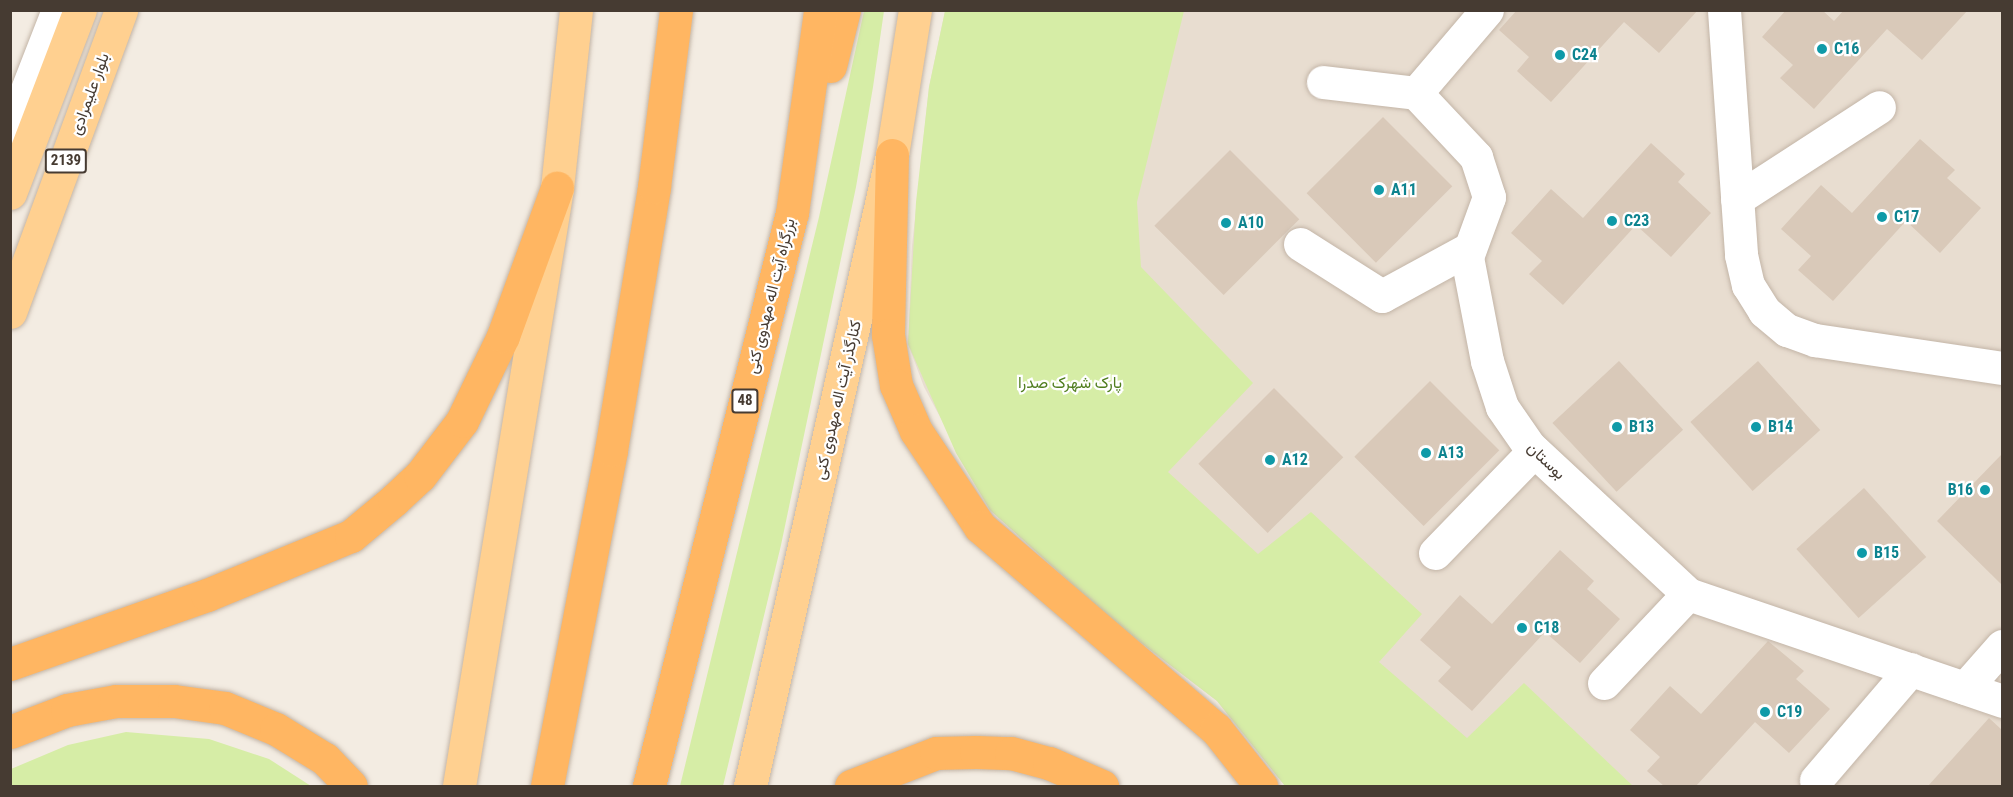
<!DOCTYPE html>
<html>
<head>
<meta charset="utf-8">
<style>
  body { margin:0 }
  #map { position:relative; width:2013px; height:797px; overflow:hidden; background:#f3ece2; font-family:"Roboto Condensed",Vazirmatn,sans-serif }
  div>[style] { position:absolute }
  .residential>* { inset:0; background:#e8ddd0 }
  .green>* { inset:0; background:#d6eda6 }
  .building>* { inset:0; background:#d9c9b9; transform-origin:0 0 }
  .roads { filter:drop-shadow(0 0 2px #c3b5a7) drop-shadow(0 0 2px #c3b5a7) }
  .minor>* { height:33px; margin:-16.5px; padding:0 16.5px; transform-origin:16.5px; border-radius:16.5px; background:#fff }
  .major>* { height:33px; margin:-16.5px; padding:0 16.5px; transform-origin:16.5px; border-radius:16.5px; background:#ffd090 }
  .highway>* { height:33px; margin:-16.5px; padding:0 16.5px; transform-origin:16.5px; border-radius:16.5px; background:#ffb662 }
  .dots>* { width:16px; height:16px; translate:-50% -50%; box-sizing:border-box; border:3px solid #fff; border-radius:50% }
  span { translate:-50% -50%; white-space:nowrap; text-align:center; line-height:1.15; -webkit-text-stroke:4.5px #fff; paint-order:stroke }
  .shield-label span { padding:2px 4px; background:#fff; border:2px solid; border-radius:4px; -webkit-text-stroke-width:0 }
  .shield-label { font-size:15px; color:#463b32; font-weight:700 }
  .culture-label { font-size:16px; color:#0d838f; font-weight:700 }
  .left { translate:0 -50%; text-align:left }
  .right { translate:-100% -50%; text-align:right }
  .street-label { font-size:16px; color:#463b32 }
  .park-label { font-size:16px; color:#507e1f }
  .frame { position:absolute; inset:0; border:12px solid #463b32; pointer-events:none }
</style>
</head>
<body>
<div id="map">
  <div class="residential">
    <div style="clip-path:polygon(945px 11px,2002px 11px,2002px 786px,1285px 786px,1217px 701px,1114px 622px,990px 510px,924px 387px,908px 344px,912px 246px,929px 87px)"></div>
  </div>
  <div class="green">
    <div style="clip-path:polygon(864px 11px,884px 11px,873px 87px,856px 187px,781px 545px,723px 786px,680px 786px,819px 217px)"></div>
    <div style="clip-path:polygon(945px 11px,1184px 11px,1137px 202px,1141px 267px,1253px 383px,1168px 472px,1258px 554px,1311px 512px,1422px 614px,1379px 662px,1467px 738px,1524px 683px,1633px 786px,1285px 786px,1217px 701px,1114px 622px,990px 510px,956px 453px,908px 344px,916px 202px,929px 87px)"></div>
    <div style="clip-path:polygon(126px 732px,209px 739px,269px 759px,311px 786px,11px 786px,11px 769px,68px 745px)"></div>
  </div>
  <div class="building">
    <div style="clip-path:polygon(1517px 10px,1698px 10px,1659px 53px,1624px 22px,1551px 102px,1517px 71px,1529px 57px,1499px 30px)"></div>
    <div style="clip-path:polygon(1786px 10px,1822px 10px,1834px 21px,1844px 10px,1968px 10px,1922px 60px,1887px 29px,1814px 109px,1780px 78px,1793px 65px,1762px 37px)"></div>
    <div style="left:1383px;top:117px;width:98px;height:108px;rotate:45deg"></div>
    <div style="clip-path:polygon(1920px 139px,1955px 170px,1947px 178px,1981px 208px,1940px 253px,1906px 221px,1833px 301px,1798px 270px,1811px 256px,1781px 229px,1821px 185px,1852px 213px)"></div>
    <div style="clip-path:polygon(1651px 143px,1685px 174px,1678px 182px,1711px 213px,1671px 257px,1636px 225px,1563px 305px,1529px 274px,1542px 261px,1511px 233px,1551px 189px,1583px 218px)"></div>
    <div style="left:1230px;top:150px;width:98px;height:107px;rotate:45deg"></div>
    <div style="left:1619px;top:361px;width:94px;height:91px;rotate:47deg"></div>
    <div style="left:1758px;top:361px;width:93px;height:91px;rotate:48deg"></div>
    <div style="left:1430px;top:381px;width:98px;height:107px;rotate:45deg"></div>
    <div style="left:1274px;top:388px;width:98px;height:107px;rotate:45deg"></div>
    <div style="clip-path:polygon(2002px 454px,2002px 585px,1937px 521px)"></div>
    <div style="left:1864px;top:488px;width:93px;height:91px;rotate:48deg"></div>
    <div style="clip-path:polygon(1560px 550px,1594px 581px,1587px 589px,1620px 619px,1580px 663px,1545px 632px,1472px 711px,1438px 681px,1451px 667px,1420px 640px,1460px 595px,1492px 624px)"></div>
    <div style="clip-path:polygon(1768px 641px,1804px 671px,1796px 679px,1830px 709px,1789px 753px,1755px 722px,1696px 786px,1664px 786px,1647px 771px,1660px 757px,1630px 730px,1670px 686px,1701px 714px)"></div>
    <div style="clip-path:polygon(1989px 718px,2002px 730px,2002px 786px,1928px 786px)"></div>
  </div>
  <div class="roads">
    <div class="minor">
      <div style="left:1487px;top:10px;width:109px;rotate:130.5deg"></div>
      <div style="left:1416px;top:93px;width:88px;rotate:46.8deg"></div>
      <div style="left:1476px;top:157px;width:42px;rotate:72deg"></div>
      <div style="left:1489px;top:197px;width:64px;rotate:110.1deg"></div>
      <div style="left:1467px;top:257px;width:106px;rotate:79.1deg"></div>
      <div style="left:1487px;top:361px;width:48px;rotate:71.9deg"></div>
      <div style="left:1502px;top:407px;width:47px;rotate:55.3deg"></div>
      <div style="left:1529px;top:446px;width:217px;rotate:42.9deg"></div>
      <div style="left:1688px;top:594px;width:332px;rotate:18.8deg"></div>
      <div style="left:1724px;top:10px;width:246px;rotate:86deg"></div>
      <div style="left:1741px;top:255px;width:31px;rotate:77deg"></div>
      <div style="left:1748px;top:285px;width:31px;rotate:58deg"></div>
      <div style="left:1764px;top:311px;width:30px;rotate:40deg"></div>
      <div style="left:1787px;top:330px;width:30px;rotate:20deg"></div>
      <div style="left:1815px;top:340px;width:189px;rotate:8.5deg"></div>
      <div style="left:1323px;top:82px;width:94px;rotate:6.7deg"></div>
      <div style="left:10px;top:133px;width:132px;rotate:-68.7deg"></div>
      <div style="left:1737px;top:199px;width:169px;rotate:-32.9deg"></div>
      <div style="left:1300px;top:244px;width:97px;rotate:32.4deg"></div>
      <div style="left:1382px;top:296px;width:100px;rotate:-28.6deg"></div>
      <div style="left:1435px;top:553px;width:142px;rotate:-45.9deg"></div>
      <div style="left:1604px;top:683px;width:122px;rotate:-46.7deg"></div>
      <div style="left:1965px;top:688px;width:56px;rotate:-48.6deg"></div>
      <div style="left:1816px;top:780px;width:146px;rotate:-49.4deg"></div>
    </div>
    <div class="major">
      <div style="left:10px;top:193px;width:196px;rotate:-69.1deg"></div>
      <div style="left:10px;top:312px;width:322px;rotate:-69.8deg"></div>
      <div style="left:459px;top:786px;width:606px;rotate:-80.69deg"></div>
      <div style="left:557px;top:188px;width:179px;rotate:-83.9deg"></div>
      <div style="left:750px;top:786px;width:647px;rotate:-77.32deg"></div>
      <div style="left:892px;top:155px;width:147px;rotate:-81deg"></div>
    </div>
    <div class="highway">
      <div style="left:830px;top:66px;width:58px;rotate:-76deg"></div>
      <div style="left:892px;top:155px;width:180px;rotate:91.3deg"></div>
      <div style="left:888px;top:335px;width:51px;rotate:80.9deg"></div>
      <div style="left:896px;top:385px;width:50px;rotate:66.5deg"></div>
      <div style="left:916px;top:431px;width:115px;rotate:56.3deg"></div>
      <div style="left:980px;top:527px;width:311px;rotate:40.6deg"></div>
      <div style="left:1216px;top:729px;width:73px;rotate:51.7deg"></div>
      <div style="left:10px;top:664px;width:209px;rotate:-19.3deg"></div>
      <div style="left:207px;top:595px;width:156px;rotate:-22.3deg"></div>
      <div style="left:351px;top:536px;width:56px;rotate:-39.9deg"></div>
      <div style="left:394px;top:500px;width:35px;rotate:-43deg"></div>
      <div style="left:420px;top:476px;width:69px;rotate:-52.6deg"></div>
      <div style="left:462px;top:421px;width:94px;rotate:-64.2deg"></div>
      <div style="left:503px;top:336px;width:158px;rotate:-70deg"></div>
      <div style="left:10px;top:732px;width:61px;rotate:-21.1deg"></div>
      <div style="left:67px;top:710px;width:50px;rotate:-10.4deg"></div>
      <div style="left:116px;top:701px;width:58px"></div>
      <div style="left:174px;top:701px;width:51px;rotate:7.8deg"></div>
      <div style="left:225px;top:708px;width:55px;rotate:22.4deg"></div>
      <div style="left:276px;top:729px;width:57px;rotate:31.5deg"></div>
      <div style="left:325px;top:759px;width:37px;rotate:46deg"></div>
      <div style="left:547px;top:786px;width:342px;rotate:-79.2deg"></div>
      <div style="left:611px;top:450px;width:266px;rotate:-80.7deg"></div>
      <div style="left:654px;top:187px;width:178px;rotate:-82.9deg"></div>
      <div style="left:649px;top:786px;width:591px;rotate:-75.99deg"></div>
      <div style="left:792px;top:213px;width:205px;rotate:-82.1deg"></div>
      <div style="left:851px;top:786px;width:91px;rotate:-21.2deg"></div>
      <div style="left:936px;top:753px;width:40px;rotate:-1.4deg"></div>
      <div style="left:976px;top:752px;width:35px;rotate:2deg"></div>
      <div style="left:1011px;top:753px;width:39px;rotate:15deg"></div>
      <div style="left:1049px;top:763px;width:58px;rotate:23.5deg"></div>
    </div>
  </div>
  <div class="dots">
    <div style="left:1822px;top:49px;background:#0f9aa8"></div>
    <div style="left:1560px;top:55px;background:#0f9aa8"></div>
    <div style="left:1379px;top:190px;background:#0f9aa8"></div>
    <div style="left:1882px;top:217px;background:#0f9aa8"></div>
    <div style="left:1612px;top:221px;background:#0f9aa8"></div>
    <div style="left:1226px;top:223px;background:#0f9aa8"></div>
    <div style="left:1617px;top:427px;background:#0f9aa8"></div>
    <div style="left:1756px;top:427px;background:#0f9aa8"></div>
    <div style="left:1426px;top:453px;background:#0f9aa8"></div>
    <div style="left:1270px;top:460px;background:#0f9aa8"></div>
    <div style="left:1985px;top:490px;background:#0f9aa8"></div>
    <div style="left:1862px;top:553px;background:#0f9aa8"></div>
    <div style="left:1522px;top:628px;background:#0f9aa8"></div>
    <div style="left:1765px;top:712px;background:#0f9aa8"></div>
  </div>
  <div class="shield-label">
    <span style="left:66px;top:161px">2139</span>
    <span style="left:745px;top:401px">48</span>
  </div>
  <div class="culture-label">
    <span class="left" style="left:1834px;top:49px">C16</span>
    <span class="left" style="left:1572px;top:55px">C24</span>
    <span class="left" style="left:1391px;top:190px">A11</span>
    <span class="left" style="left:1894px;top:217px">C17</span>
    <span class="left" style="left:1624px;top:221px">C23</span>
    <span class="left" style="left:1238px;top:223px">A10</span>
    <span class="left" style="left:1629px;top:427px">B13</span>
    <span class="left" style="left:1768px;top:427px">B14</span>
    <span class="left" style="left:1438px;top:453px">A13</span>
    <span class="left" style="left:1282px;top:460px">A12</span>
    <span class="right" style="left:1973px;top:490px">B16</span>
    <span class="left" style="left:1874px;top:553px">B15</span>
    <span class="left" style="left:1534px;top:628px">C18</span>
    <span class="left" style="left:1777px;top:712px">C19</span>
  </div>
  <div class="street-label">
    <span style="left:90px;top:94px;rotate:-70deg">بلوار علیمرادی</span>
    <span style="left:771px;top:296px;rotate:-76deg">بزرگراه آیت اله مهدوی کنی</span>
    <span style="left:838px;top:400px;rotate:-77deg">کنارگذر آیت اله مهدوی کنی</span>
    <span style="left:1546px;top:461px;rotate:44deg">بوستان</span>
  </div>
  <div class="park-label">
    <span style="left:1070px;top:383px">پارک شهرک صدرا</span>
  </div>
  <div class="frame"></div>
</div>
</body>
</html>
